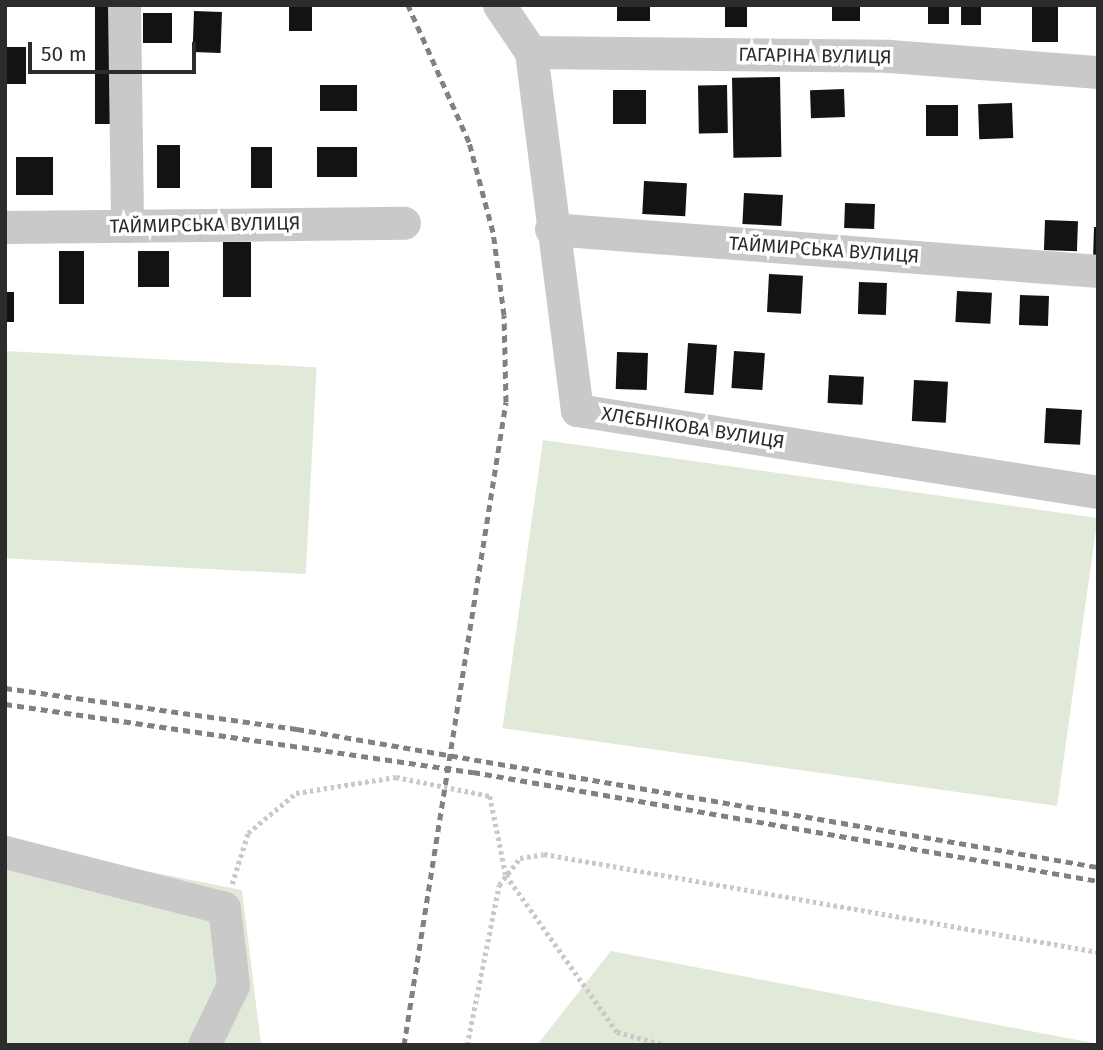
<!DOCTYPE html>
<html>
<head>
<meta charset="utf-8">
<style>
  body { margin:0 }
  #map { position:relative; width:1103px; height:1050px; overflow:hidden; background:#fff; font-family:"Fira Sans",sans-serif }
  div>[style] { position:absolute }
  .green>* { inset:0; background:#e1ead8; transform-origin:0 0 }
  .building>* { inset:0; background:#131313; transform-origin:0 0 }
  .path>* { height:4.5px; margin-top:-2.25px; transform-origin:0; background:repeating-linear-gradient(90deg,#c9c9c9 0 3.5px,transparent 0 7px) }
  .minor>* { height:33px; margin:-16.5px; padding:0 16.5px; transform-origin:16.5px; border-radius:16.5px; background:#c9c9c9 }
  .rail>* { height:5px; margin-top:-2.5px; transform-origin:0; background:repeating-linear-gradient(90deg,#818181 0 7px,transparent 0 12px) }
  span { translate:-50% -50%; white-space:nowrap; text-align:center; line-height:1.15; -webkit-text-stroke:7px #fff; paint-order:stroke }
  .street-label { font-size:19px; color:#2c2c2c }
  .frame { position:absolute; inset:0; border:7px solid #2c2c2c; pointer-events:none }
  .scale { position:absolute; left:28px; top:42px; width:168px; height:32px; box-sizing:border-box; border:4px solid #2c2c2c; border-top:0; padding-left:9px; font-size:21px; line-height:24px; white-space:nowrap; color:#2c2c2c; -webkit-text-stroke:5px #fff; paint-order:stroke }
</style>
</head>
<body>
<div id="map">
  <div class="green">
    <div style="left:5px;top:351px;width:312px;height:207px;rotate:3deg"></div>
    <div style="left:543px;top:440px;width:560px;height:291px;rotate:8deg"></div>
    <div style="clip-path:polygon(5px 843px,242px 890px,261px 1045px,5px 1045px)"></div>
    <div style="clip-path:polygon(611px 951px,1098px 1044px,1098px 1045px,537px 1045px)"></div>
  </div>
  <div class="building">
    <div style="left:95px;top:5px;width:26px;height:119px"></div>
    <div style="left:289px;top:5px;width:23px;height:26px"></div>
    <div style="left:617px;top:5px;width:33px;height:16px"></div>
    <div style="left:725px;top:5px;width:22px;height:22px"></div>
    <div style="left:832px;top:5px;width:28px;height:16px"></div>
    <div style="left:928px;top:5px;width:21px;height:19px"></div>
    <div style="left:961px;top:5px;width:20px;height:20px"></div>
    <div style="left:1032px;top:6px;width:26px;height:36px"></div>
    <div style="left:194px;top:11px;width:28px;height:41px;rotate:2deg"></div>
    <div style="left:143px;top:13px;width:29px;height:30px"></div>
    <div style="left:5px;top:47px;width:21px;height:37px"></div>
    <div style="left:780px;top:77px;width:80px;height:48px;rotate:89deg"></div>
    <div style="left:320px;top:85px;width:37px;height:26px"></div>
    <div style="left:727px;top:85px;width:48px;height:29px;rotate:89deg"></div>
    <div style="left:844px;top:89px;width:28px;height:34px;rotate:88deg"></div>
    <div style="left:613px;top:90px;width:33px;height:34px"></div>
    <div style="left:1012px;top:103px;width:35px;height:34px;rotate:88deg"></div>
    <div style="left:926px;top:105px;width:32px;height:31px"></div>
    <div style="left:157px;top:145px;width:23px;height:43px"></div>
    <div style="left:251px;top:147px;width:21px;height:41px"></div>
    <div style="left:317px;top:147px;width:40px;height:30px"></div>
    <div style="left:16px;top:157px;width:37px;height:38px"></div>
    <div style="left:644px;top:181px;width:43px;height:33px;rotate:3deg"></div>
    <div style="left:744px;top:193px;width:39px;height:31px;rotate:3deg"></div>
    <div style="left:845px;top:203px;width:30px;height:25px;rotate:2deg"></div>
    <div style="left:1045px;top:220px;width:33px;height:30px;rotate:2deg"></div>
    <div style="clip-path:polygon(1094px 227px,1098px 227px,1098px 260px,1093px 260px)"></div>
    <div style="left:223px;top:242px;width:28px;height:55px"></div>
    <div style="left:84px;top:251px;width:53px;height:25px;rotate:90deg"></div>
    <div style="left:138px;top:251px;width:31px;height:36px"></div>
    <div style="left:769px;top:274px;width:34px;height:38px;rotate:3deg"></div>
    <div style="left:859px;top:282px;width:28px;height:32px;rotate:2deg"></div>
    <div style="left:957px;top:291px;width:35px;height:31px;rotate:3deg"></div>
    <div style="left:5px;top:292px;width:9px;height:30px"></div>
    <div style="left:1020px;top:295px;width:29px;height:30px;rotate:2deg"></div>
    <div style="left:688px;top:343px;width:29px;height:50px;rotate:4deg"></div>
    <div style="left:734px;top:351px;width:31px;height:37px;rotate:4deg"></div>
    <div style="left:617px;top:352px;width:31px;height:37px;rotate:2deg"></div>
    <div style="left:829px;top:375px;width:35px;height:28px;rotate:3deg"></div>
    <div style="left:914px;top:380px;width:34px;height:41px;rotate:3deg"></div>
    <div style="left:1046px;top:408px;width:36px;height:35px;rotate:3deg"></div>
  </div>
  <div class="path">
    <div style="left:232px;top:884px;width:53px;rotate:-72.6deg"></div>
    <div style="left:248px;top:833px;width:62px;rotate:-39.8deg"></div>
    <div style="left:296px;top:793px;width:101px;rotate:-9.1deg"></div>
    <div style="left:396px;top:777px;width:96px;rotate:11.4deg"></div>
    <div style="left:490px;top:796px;width:81px;rotate:78.6deg"></div>
    <div style="left:506px;top:875px;width:192px;rotate:54.7deg"></div>
    <div style="left:617px;top:1032px;width:50px;rotate:15.2deg"></div>
    <div style="left:467px;top:1045px;width:163px;rotate:-78.7deg"></div>
    <div style="left:499px;top:885px;width:34px;rotate:-52deg"></div>
    <div style="left:520px;top:858px;width:24px;rotate:-9deg"></div>
    <div style="left:544px;top:854px;width:563px;rotate:10.03deg"></div>
  </div>
  <div class="minor">
    <div style="left:124px;top:5px;width:221px;rotate:89.2deg"></div>
    <div style="left:499px;top:5px;width:57px;rotate:55.8deg"></div>
    <div style="left:531px;top:52px;width:361px;rotate:82.7deg"></div>
    <div style="left:577px;top:410px;width:527px;rotate:8.94deg"></div>
    <div style="left:531px;top:52px;width:358px;rotate:0.6deg"></div>
    <div style="left:889px;top:56px;width:210px;rotate:4.4deg"></div>
    <div style="left:5px;top:227px;width:399px;rotate:-0.6deg"></div>
    <div style="left:551px;top:229px;width:549px;rotate:4.39deg"></div>
    <div style="left:5px;top:852px;width:226px;rotate:14.3deg"></div>
    <div style="left:224px;top:908px;width:78px;rotate:83.3deg"></div>
    <div style="left:233px;top:985px;width:67px;rotate:115.8deg"></div>
  </div>
  <div class="rail">
    <div style="left:5px;top:688px;width:295px;rotate:8deg"></div>
    <div style="left:297px;top:729px;width:813px;rotate:9.78deg"></div>
    <div style="left:5px;top:704px;width:473px;rotate:8.3deg"></div>
    <div style="left:473px;top:772px;width:634px;rotate:9.89deg"></div>
    <div style="left:404px;top:1045px;width:651px;rotate:-80.99deg"></div>
    <div style="left:506px;top:402px;width:87px;rotate:-91.3deg"></div>
    <div style="left:504px;top:315px;width:84px;rotate:-97.5deg"></div>
    <div style="left:493px;top:232px;width:93px;rotate:-104.9deg"></div>
    <div style="left:469px;top:142px;width:150px;rotate:-114deg"></div>
  </div>
  <div class="street-label">
    <span style="left:815px;top:56px;rotate:1deg">ГАГАРІНА ВУЛИЦЯ</span>
    <span style="left:205px;top:225px;rotate:-1deg">ТАЙМИРСЬКА ВУЛИЦЯ</span>
    <span style="left:824px;top:250px;rotate:4deg">ТАЙМИРСЬКА ВУЛИЦЯ</span>
    <span style="left:693px;top:428px;rotate:9deg">ХЛЄБНІКОВА ВУЛИЦЯ</span>
  </div>
  <div class="frame"></div>
  <div class="scale">50 m</div>
</div>
</body>
</html>
